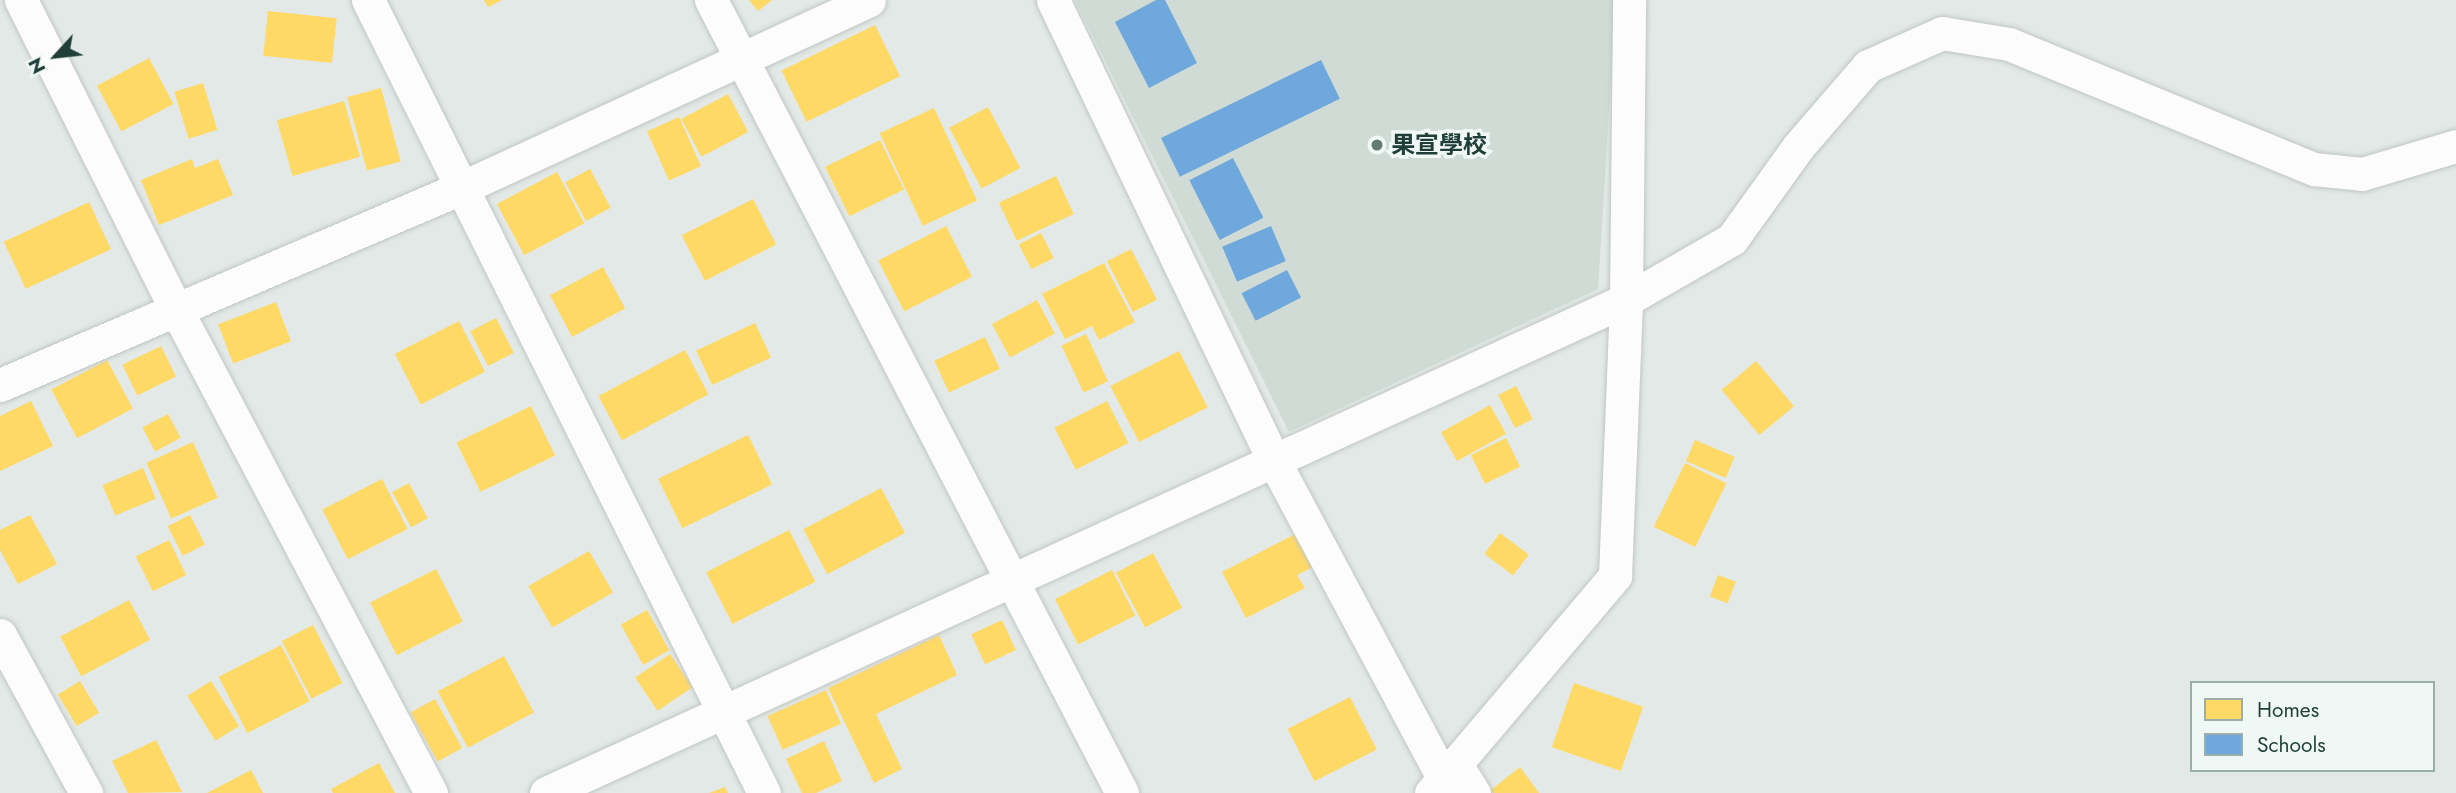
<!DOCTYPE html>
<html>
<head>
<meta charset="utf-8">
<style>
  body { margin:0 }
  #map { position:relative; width:2456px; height:793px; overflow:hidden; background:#e3e9e6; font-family:Jost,"Noto Sans SC",sans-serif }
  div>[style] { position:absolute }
  .built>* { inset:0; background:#d0dbd6 }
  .homes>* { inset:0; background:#ffd966; transform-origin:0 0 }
  .schools>* { inset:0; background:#6fa8dc; transform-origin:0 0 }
  .roads { filter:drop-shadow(0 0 2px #c0c6c3) drop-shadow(0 0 2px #c0c6c3) }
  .street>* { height:33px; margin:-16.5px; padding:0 16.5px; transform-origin:16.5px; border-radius:16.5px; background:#fbfcfb }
  .dots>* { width:19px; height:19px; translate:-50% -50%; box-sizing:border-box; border:4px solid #f0f8f5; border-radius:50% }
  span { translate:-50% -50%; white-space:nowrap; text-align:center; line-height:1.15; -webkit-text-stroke:7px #f0f8f5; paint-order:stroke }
  .poi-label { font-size:24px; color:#1f3e37; font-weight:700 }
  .left { translate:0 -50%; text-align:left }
  .legend { position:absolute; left:2190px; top:681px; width:245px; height:91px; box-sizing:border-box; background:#f0f8f5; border:2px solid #9caea9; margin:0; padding:9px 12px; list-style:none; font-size:21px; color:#1f3e37 }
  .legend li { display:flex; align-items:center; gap:14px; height:35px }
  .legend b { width:35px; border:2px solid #9caea9 }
  .north { position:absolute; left:21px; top:21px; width:70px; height:70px; -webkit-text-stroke:5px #f0f8f5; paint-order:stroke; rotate:243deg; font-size:19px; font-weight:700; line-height:28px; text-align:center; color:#1f3e37 }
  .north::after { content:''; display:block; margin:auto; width:24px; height:32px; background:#1f3e37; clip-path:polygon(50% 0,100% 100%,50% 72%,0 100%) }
</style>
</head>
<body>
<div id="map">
  <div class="built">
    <div style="clip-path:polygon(1075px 0,1616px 0,1598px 289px,1289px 432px)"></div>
  </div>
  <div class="homes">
    <div style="clip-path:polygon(484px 0,502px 0,488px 7px)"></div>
    <div style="clip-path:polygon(749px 0,772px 0,758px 11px)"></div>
    <div style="left:268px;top:11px;width:69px;height:45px;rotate:6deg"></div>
    <div style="left:875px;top:25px;width:57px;height:104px;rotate:64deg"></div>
    <div style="left:149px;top:58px;width:52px;height:59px;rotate:62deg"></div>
    <div style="left:203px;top:83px;width:49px;height:30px;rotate:73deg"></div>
    <div style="left:381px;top:88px;width:76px;height:35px;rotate:75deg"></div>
    <div style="left:728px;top:94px;width:43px;height:53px;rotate:62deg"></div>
    <div style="left:344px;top:101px;width:58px;height:70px;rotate:74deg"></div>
    <div style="left:988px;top:107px;width:69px;height:44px;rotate:62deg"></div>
    <div style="left:934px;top:108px;width:102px;height:60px;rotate:65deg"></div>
    <div style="left:679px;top:117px;width:54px;height:35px;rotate:66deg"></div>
    <div style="left:880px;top:140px;width:55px;height:61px;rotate:64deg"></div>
    <div style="clip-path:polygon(192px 159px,195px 168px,218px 159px,233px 195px,159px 225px,141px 180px)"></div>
    <div style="left:590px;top:169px;width:44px;height:28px;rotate:62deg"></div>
    <div style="left:557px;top:172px;width:58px;height:68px;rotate:62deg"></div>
    <div style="left:1056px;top:176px;width:42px;height:63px;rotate:65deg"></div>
    <div style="left:753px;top:199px;width:51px;height:80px;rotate:63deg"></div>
    <div style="left:89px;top:202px;width:52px;height:94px;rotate:65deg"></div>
    <div style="left:946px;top:226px;width:57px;height:76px;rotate:63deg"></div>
    <div style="left:1041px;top:233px;width:28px;height:25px;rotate:63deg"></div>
    <div style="left:1131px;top:249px;width:57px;height:27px;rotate:63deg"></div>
    <div style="clip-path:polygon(1104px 263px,1135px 322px,1099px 340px,1092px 326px,1065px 339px,1042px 294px)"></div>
    <div style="left:603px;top:267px;width:47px;height:60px;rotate:62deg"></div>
    <div style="left:1037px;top:300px;width:38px;height:51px;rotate:62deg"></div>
    <div style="left:276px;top:302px;width:42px;height:62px;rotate:69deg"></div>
    <div style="left:496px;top:318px;width:39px;height:29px;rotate:63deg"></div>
    <div style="left:459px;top:321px;width:57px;height:72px;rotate:63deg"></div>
    <div style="left:755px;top:323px;width:38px;height:65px;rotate:65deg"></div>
    <div style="left:1086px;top:334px;width:52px;height:27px;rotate:65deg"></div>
    <div style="left:985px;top:337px;width:35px;height:56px;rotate:65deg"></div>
    <div style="left:161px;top:346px;width:34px;height:43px;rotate:64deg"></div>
    <div style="left:685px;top:350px;width:50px;height:98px;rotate:62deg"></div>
    <div style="left:1179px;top:351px;width:63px;height:77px;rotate:63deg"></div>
    <div style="left:107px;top:360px;width:55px;height:63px;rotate:62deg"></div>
    <div style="left:1756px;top:361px;width:59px;height:45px;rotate:50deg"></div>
    <div style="left:1516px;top:386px;width:37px;height:20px;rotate:63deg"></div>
    <div style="clip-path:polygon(31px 401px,53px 446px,0 471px,0 416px)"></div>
    <div style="left:1107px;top:401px;width:47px;height:59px;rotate:63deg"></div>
    <div style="left:1490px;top:405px;width:33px;height:56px;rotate:61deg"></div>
    <div style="left:531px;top:406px;width:55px;height:83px;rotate:64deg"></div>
    <div style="left:168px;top:414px;width:27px;height:29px;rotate:62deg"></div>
    <div style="left:748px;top:435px;width:55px;height:100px;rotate:64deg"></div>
    <div style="left:1506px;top:438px;width:32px;height:39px;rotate:64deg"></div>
    <div style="left:1695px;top:440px;width:43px;height:23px;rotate:23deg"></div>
    <div style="left:193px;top:442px;width:61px;height:51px;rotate:66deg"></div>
    <div style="left:1685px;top:463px;width:46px;height:71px;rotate:26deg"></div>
    <div style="left:143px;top:468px;width:33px;height:44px;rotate:67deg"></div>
    <div style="left:382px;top:479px;width:56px;height:67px;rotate:63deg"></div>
    <div style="left:409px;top:483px;width:40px;height:19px;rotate:62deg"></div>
    <div style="left:881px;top:488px;width:51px;height:88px;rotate:62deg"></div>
    <div style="clip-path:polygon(30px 515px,57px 564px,18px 584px,0 550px,0 530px)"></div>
    <div style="left:190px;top:515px;width:33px;height:25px;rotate:63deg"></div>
    <div style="left:789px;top:530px;width:58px;height:93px;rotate:63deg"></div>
    <div style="clip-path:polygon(1299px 532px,1317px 565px,1297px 575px,1305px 588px,1246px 618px,1222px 572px)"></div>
    <div style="left:1500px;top:533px;width:36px;height:26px;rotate:37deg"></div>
    <div style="left:169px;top:540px;width:39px;height:37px;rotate:64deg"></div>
    <div style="left:589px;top:551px;width:48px;height:70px;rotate:60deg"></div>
    <div style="left:1153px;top:553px;width:62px;height:42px;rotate:62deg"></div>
    <div style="left:436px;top:569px;width:59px;height:74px;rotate:63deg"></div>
    <div style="left:1112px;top:570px;width:51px;height:64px;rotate:63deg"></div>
    <div style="left:1718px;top:575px;width:19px;height:23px;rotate:21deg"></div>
    <div style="left:129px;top:600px;width:45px;height:78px;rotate:62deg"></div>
    <div style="left:647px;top:610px;width:46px;height:30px;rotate:61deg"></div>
    <div style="left:1002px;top:620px;width:33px;height:34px;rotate:65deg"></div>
    <div style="left:313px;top:625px;width:65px;height:35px;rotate:63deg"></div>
    <div style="clip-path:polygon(939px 635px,957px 675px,876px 714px,902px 769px,874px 783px,828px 688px)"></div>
    <div style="left:281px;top:645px;width:63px;height:70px;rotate:63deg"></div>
    <div style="left:670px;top:654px;width:40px;height:42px;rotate:56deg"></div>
    <div style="left:504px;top:656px;width:64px;height:75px;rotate:62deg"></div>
    <div style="left:80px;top:681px;width:37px;height:26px;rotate:59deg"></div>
    <div style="left:211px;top:681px;width:53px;height:28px;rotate:58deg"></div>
    <div style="left:1574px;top:683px;width:73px;height:68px;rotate:19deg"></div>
    <div style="left:826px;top:690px;width:37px;height:64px;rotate:66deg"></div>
    <div style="left:1350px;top:697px;width:59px;height:70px;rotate:63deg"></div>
    <div style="left:435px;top:699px;width:56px;height:28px;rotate:61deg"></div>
    <div style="clip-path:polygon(156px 740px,182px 792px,128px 793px,112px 761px)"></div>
    <div style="clip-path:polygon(824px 741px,842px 781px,816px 793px,802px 793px,786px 759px)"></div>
    <div style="clip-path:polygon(379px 763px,395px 793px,333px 793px,331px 789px)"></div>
    <div style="clip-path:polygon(1520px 767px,1539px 793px,1493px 793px,1491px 790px)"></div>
    <div style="clip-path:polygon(251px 770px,263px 793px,207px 793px)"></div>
    <div style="clip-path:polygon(725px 787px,728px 793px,709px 793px)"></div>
  </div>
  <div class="schools">
    <div style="clip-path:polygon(1156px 0,1165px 0,1197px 63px,1149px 88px,1115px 22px)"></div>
    <div style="left:1321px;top:60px;width:43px;height:178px;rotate:64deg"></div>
    <div style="left:1233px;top:158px;width:67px;height:49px;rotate:63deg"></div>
    <div style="left:1271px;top:226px;width:38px;height:53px;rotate:67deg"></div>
    <div style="left:1287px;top:270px;width:31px;height:51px;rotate:63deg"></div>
  </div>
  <div class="roads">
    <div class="street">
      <div style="left:21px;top:0;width:348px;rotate:63.4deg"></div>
      <div style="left:177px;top:311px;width:545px;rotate:62.21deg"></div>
      <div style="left:368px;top:0;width:886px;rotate:63.46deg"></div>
      <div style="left:711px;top:0;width:893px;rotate:62.6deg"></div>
      <div style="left:1053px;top:0;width:511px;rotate:64.39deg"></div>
      <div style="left:1274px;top:461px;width:361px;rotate:61.9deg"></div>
      <div style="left:0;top:385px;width:501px;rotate:-23.14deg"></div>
      <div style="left:461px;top:188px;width:449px;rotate:-24.7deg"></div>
      <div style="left:0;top:635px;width:180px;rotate:61.4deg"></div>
      <div style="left:1457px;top:766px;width:32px;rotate:58deg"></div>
      <div style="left:546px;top:793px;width:1187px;rotate:-24.54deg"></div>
      <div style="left:1626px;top:300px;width:122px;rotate:-29.9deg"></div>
      <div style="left:1732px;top:239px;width:113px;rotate:-54.3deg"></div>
      <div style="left:1798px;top:147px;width:107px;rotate:-49.2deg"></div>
      <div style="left:1868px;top:66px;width:81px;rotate:-24deg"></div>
      <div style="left:1942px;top:33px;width:68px;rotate:9.3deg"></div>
      <div style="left:2009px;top:44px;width:330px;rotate:22.3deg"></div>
      <div style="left:2314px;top:169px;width:48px;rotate:5.9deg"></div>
      <div style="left:2362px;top:174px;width:98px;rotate:-16.6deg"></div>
      <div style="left:1431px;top:793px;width:285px;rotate:-49.7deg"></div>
      <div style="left:1615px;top:576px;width:276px;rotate:-87.7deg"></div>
      <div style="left:1626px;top:300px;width:300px;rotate:-89.4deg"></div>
    </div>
  </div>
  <div class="dots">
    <div style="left:1377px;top:145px;background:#647a74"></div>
  </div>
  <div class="poi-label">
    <span class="left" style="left:1391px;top:145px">果宣學校</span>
  </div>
  <ul class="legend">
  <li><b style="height:19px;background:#ffd966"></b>Homes</li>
  <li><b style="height:19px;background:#6fa8dc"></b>Schools</li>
  </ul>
  <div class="north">N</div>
</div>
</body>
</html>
